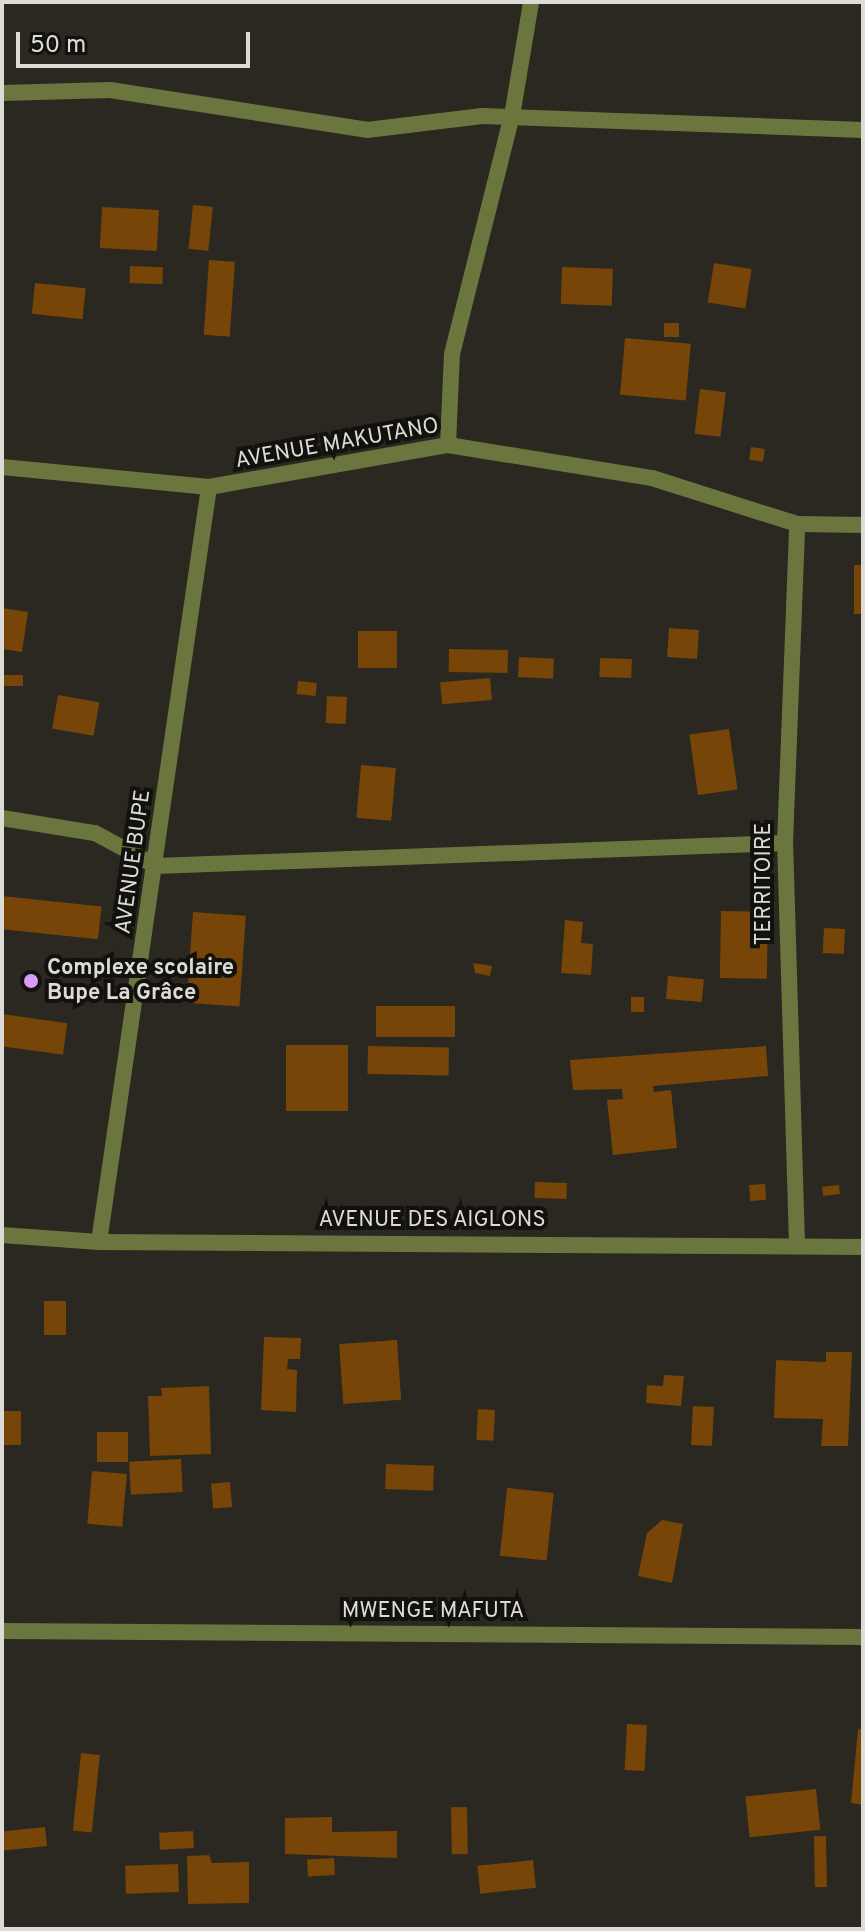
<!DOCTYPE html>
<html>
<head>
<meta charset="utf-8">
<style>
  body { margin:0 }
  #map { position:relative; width:865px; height:1931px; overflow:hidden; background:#2a2820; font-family:Overpass,sans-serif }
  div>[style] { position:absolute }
  .building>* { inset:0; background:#764507; transform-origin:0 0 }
  .street>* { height:16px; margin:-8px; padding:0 8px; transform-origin:8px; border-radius:8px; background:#6a763e }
  .dots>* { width:22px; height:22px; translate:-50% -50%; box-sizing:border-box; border:4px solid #12110d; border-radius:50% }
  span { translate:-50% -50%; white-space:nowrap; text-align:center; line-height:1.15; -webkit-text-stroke:8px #12110d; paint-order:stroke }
  .street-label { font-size:22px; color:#dddbd6 }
  .poi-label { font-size:22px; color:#dddbd6; font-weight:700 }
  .left { translate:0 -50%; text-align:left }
  .frame { position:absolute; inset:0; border:4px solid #dddbd6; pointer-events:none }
  .scale { position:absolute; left:16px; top:32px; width:234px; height:36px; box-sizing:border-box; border:4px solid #dddbd6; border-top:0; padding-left:10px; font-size:24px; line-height:28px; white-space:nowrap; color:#dddbd6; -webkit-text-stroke:6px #12110d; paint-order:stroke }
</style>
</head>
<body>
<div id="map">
  <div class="building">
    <div style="left:193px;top:205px;width:20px;height:44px;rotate:6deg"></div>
    <div style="left:102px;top:207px;width:57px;height:41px;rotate:3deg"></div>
    <div style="left:209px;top:260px;width:26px;height:75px;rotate:4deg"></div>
    <div style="left:714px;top:263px;width:38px;height:40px;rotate:9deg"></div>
    <div style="left:130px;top:266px;width:33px;height:17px;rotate:2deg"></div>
    <div style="left:562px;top:267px;width:51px;height:37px;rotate:2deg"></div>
    <div style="left:35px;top:283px;width:51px;height:31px;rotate:6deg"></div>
    <div style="left:679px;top:323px;width:14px;height:15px;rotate:90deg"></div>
    <div style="left:625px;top:338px;width:66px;height:57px;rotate:5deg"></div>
    <div style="left:700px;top:389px;width:26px;height:45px;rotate:7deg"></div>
    <div style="left:751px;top:447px;width:14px;height:13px;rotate:8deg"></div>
    <div style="left:854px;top:565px;width:9px;height:49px"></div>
    <div style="clip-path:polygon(2px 608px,28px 612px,22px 652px,2px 649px)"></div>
    <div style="left:669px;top:628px;width:30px;height:29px;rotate:4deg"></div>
    <div style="left:397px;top:631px;width:37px;height:39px;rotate:90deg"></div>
    <div style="left:449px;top:649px;width:59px;height:23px;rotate:1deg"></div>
    <div style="left:519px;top:657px;width:35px;height:20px;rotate:3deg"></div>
    <div style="left:600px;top:658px;width:32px;height:19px;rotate:2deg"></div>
    <div style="left:2px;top:675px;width:21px;height:11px"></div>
    <div style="left:490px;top:678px;width:22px;height:50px;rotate:85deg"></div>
    <div style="left:298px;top:681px;width:19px;height:13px;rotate:6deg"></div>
    <div style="left:58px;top:695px;width:42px;height:34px;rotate:10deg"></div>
    <div style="left:327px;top:696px;width:20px;height:27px;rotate:3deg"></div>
    <div style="left:729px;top:729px;width:61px;height:40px;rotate:82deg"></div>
    <div style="left:361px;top:765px;width:35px;height:53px;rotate:5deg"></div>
    <div style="left:2px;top:896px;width:100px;height:33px;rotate:6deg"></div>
    <div style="left:721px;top:911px;width:47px;height:67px;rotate:1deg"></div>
    <div style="left:193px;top:912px;width:53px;height:91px;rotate:4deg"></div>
    <div style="clip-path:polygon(565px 920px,583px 922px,581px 943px,593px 944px,591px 975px,561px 973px)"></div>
    <div style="left:824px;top:928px;width:21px;height:25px;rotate:3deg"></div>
    <div style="clip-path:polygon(473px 963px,492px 966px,490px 976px,475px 973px)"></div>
    <div style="left:668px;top:976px;width:36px;height:23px;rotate:5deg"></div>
    <div style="left:631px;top:997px;width:13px;height:15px"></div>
    <div style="left:376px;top:1006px;width:79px;height:31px"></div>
    <div style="left:2px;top:1014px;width:66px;height:32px;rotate:8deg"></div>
    <div style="left:286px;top:1045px;width:62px;height:66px"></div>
    <div style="left:368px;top:1046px;width:81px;height:28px;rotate:1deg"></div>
    <div style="clip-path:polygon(766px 1046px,768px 1076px,653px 1086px,654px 1092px,671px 1090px,677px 1148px,613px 1155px,607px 1100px,623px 1099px,622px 1089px,573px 1090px,570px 1060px)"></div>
    <div style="left:535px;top:1182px;width:32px;height:16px;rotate:2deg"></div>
    <div style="left:765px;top:1184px;width:16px;height:16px;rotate:86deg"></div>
    <div style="left:839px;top:1185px;width:9px;height:17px;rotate:84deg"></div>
    <div style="left:66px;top:1301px;width:34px;height:22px;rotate:90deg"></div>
    <div style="clip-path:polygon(264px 1337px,301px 1338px,300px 1359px,288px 1359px,287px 1369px,297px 1370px,296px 1412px,261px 1410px)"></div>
    <div style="left:397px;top:1340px;width:60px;height:58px;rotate:86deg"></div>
    <div style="clip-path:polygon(826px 1352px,852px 1352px,848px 1446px,821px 1446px,823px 1419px,774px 1418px,776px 1360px,826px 1362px)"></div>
    <div style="clip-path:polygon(664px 1375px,684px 1376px,681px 1406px,646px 1403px,647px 1385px,663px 1386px)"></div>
    <div style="clip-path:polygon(209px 1386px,211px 1454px,150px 1456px,148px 1396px,162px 1396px,161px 1388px)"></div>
    <div style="left:693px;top:1406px;width:21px;height:39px;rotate:3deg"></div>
    <div style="left:478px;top:1409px;width:17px;height:31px;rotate:3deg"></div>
    <div style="left:2px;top:1411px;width:19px;height:34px"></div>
    <div style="left:97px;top:1432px;width:31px;height:30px"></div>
    <div style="left:181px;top:1459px;width:33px;height:52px;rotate:87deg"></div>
    <div style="left:386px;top:1464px;width:48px;height:25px;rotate:2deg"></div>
    <div style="left:92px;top:1471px;width:35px;height:53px;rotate:5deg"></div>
    <div style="left:230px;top:1482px;width:25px;height:19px;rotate:85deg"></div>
    <div style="left:507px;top:1488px;width:47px;height:68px;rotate:6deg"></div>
    <div style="clip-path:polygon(662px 1520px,683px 1524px,672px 1583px,638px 1576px,647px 1533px)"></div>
    <div style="left:627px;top:1724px;width:20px;height:46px;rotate:3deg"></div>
    <div style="clip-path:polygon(858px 1729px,863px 1730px,863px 1805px,851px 1803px)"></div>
    <div style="left:81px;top:1753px;width:19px;height:78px;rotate:6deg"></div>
    <div style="left:816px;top:1789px;width:41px;height:71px;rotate:84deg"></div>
    <div style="left:467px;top:1807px;width:47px;height:16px;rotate:89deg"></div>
    <div style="clip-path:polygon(332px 1817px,332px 1832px,397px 1831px,397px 1858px,285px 1854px,285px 1818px)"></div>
    <div style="left:45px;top:1827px;width:19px;height:43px;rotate:84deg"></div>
    <div style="left:193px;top:1831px;width:17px;height:34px;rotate:87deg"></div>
    <div style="left:826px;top:1836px;width:51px;height:12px;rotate:89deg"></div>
    <div style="clip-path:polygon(209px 1855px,212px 1863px,249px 1862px,249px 1903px,188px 1904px,187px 1856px)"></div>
    <div style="left:334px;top:1858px;width:17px;height:27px;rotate:87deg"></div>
    <div style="left:533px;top:1860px;width:28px;height:56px;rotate:84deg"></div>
    <div style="left:178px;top:1864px;width:28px;height:53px;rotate:88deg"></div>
  </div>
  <div class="street">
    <div style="left:2px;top:93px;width:108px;rotate:-1.6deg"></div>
    <div style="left:110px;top:90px;width:260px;rotate:8.8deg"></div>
    <div style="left:367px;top:130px;width:116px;rotate:-6.9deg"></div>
    <div style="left:482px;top:116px;width:381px;rotate:2.1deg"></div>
    <div style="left:448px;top:445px;width:91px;rotate:-87.5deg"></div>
    <div style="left:452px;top:354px;width:245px;rotate:-75.9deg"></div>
    <div style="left:512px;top:116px;width:116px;rotate:-80.5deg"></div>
    <div style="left:2px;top:467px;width:208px;rotate:5.5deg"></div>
    <div style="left:209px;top:487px;width:243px;rotate:-10deg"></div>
    <div style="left:448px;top:445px;width:207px;rotate:9.2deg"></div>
    <div style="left:652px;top:478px;width:152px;rotate:17.6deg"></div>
    <div style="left:797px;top:524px;width:66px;rotate:0.9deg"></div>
    <div style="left:2px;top:818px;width:94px;rotate:9.2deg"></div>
    <div style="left:95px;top:833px;width:69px;rotate:28.4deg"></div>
    <div style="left:156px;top:866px;width:629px;rotate:-2.09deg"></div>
    <div style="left:2px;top:1235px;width:97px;rotate:4.1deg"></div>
    <div style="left:99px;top:1242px;width:764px;rotate:0.37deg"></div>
    <div style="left:99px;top:1242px;width:763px;rotate:-81.71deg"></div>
    <div style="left:797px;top:1244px;width:401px;rotate:-91.7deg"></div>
    <div style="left:785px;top:843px;width:319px;rotate:-87.8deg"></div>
    <div style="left:2px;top:1631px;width:861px;rotate:0.4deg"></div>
  </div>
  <div class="dots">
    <div style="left:31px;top:981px;background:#d89bf8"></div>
  </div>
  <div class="street-label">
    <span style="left:337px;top:444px;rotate:-10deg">AVENUE MAKUTANO</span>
    <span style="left:134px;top:862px;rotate:-82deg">AVENUE BUPE</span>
    <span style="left:765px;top:884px;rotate:-90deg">TERRITOIRE</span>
    <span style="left:432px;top:1221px">AVENUE DES AIGLONS</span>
    <span style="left:433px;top:1612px">MWENGE MAFUTA</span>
  </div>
  <div class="poi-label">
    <span class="left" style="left:47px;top:981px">Complexe scolaire<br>Bupe La Grâce</span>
  </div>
  <div class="frame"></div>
  <div class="scale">50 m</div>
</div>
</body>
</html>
